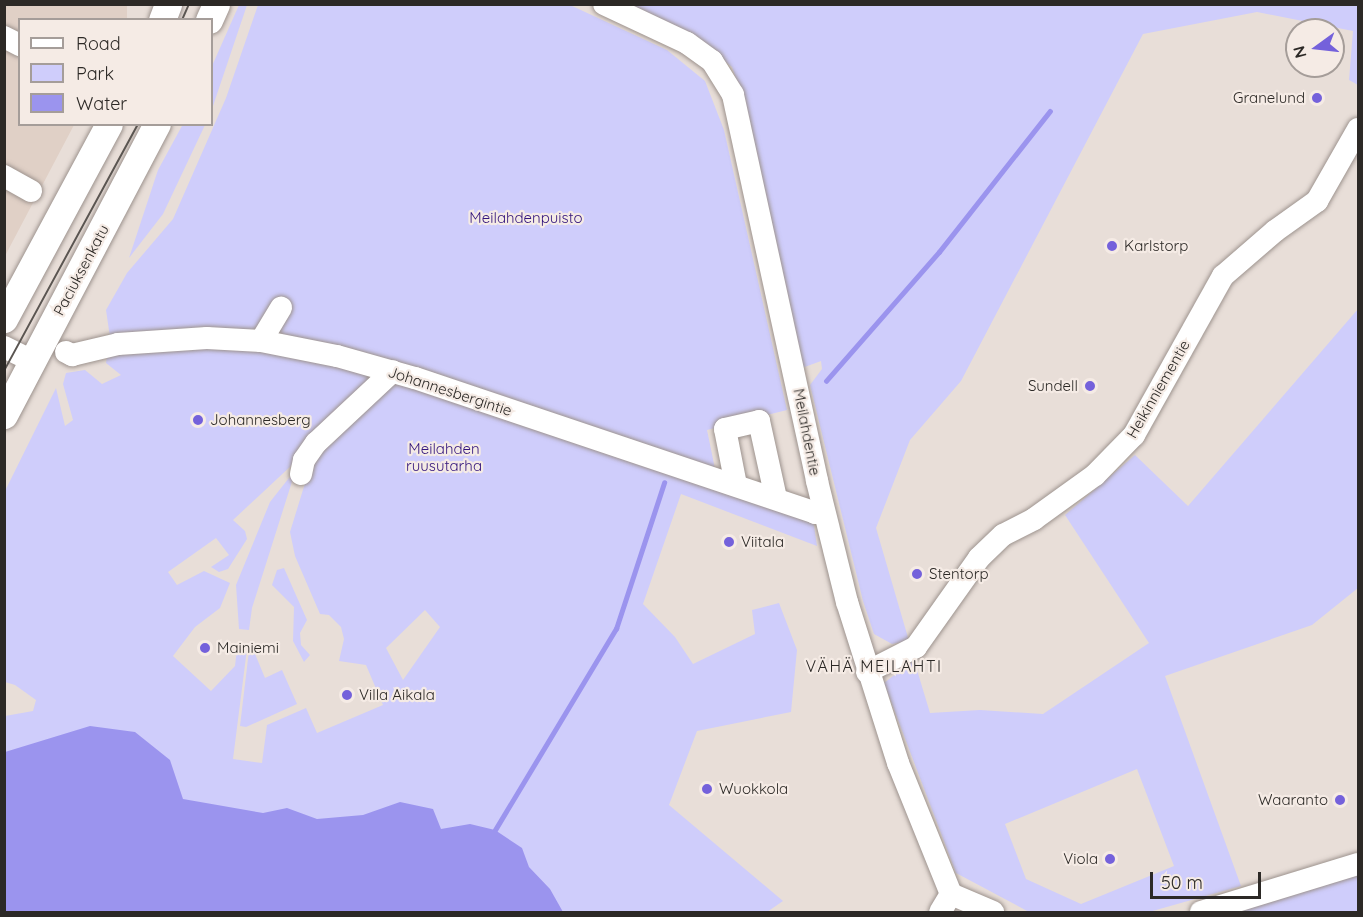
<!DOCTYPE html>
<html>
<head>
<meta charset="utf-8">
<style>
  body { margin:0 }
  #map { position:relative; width:1363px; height:917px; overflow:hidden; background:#e8ded8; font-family:Quicksand,sans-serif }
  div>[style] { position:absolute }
  .built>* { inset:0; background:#e0d0c6 }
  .green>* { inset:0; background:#cfcdfb }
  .water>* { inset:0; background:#9b94ee }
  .stream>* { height:4.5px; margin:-2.25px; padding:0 2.25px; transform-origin:2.25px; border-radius:2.25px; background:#9b94ee }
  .roads { filter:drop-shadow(0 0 2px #9d938e) drop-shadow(0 0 2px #9d938e) }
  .minor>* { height:22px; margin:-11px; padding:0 11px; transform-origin:11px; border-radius:11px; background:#fff }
  .major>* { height:27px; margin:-13.5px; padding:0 13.5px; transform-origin:13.5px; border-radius:13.5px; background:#fff }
  .tram>* { height:1.5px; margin:-0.75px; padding:0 0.75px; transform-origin:0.75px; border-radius:0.75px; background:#5a5551 }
  .dots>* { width:16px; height:16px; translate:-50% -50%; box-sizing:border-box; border:3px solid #f5ebe5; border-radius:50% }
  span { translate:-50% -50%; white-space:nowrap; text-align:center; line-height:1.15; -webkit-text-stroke:4.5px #f5ebe5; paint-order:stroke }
  .poi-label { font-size:15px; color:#2c2926 }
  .right { translate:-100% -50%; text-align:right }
  .left { translate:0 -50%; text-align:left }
  .park-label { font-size:15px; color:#32137b }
  .street-label { font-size:15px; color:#2c2926 }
  .neighbourhood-label { font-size:16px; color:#2c2926; letter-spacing:1.5px }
  .frame { position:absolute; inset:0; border:6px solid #2c2926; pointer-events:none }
  .legend { position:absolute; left:18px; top:18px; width:195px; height:108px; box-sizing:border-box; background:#f5ebe5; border:2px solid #a59d99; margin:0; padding:8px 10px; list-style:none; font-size:18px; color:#2c2926 }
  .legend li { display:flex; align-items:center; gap:12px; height:30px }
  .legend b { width:30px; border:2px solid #a59d99 }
  .north { position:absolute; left:1285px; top:18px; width:60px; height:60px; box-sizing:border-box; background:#f5ebe5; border:2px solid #a59d99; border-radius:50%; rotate:255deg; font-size:16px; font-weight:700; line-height:24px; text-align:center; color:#2c2926 }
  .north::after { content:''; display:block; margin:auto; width:21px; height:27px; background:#7461db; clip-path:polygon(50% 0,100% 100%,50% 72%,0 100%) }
  .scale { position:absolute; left:1150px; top:872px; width:111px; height:27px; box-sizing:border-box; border:3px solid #2c2926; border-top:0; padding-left:8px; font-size:18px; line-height:21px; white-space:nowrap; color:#2c2926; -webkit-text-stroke:4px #f5ebe5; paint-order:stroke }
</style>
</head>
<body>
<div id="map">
  <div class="built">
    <div style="clip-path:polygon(6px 4px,127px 5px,127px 19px,20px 20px,20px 124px,74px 125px,5px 256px)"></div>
  </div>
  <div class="green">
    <div style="clip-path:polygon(239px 5px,247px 5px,212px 109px,212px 66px)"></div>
    <div style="clip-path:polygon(evenodd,258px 5px,570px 5px,667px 50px,705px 81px,724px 130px,787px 410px,707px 430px,715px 469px,813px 519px,817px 546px,681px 494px,643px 604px,675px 637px,693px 664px,755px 634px,752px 610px,779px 603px,797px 650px,791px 712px,697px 731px,669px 805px,783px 901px,767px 912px,399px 912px,4px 827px,5px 716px,33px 711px,36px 700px,15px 685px,5px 682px,5px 491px,56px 388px,65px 426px,73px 420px,63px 384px,66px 373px,85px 370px,102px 384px,121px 375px,106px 363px,110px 337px,106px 310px,127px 273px,173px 219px,226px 98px,258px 5px,293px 464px,306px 480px,290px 532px,295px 556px,320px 614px,329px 615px,341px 627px,344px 639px,339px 661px,366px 665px,383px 705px,317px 733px,306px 708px,267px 725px,262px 763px,233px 759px,247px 649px,237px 649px,235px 666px,211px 691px,173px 656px,195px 627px,220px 608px,230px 583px,204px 571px,177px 585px,168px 572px,216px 538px,229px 555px,211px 567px,219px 572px,228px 569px,247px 539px,245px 531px,233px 520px,293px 464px,258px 5px,425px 610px,440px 627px,403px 680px,386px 648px,425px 610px)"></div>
    <div style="clip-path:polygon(626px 5px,1358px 5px,1358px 85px,1349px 80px,1353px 31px,1257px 12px,1143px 34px,961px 381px,910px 440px,876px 528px,909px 641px,892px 644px,874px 634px,863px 601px,810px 385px,822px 369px,821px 361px,802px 368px,743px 99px,732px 67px,695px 37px)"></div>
    <div style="clip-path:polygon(183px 124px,205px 125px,163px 214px,129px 258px,158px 170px)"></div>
    <div style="clip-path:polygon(evenodd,1358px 309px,1358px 588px,1312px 625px,1165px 676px,1241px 886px,1149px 912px,1029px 912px,956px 873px,884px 683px,914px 660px,930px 713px,980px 710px,1043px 714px,1149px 643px,1065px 515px,1135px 455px,1188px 506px,1358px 309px,1137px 769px,1174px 866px,1081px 904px,1026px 879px,1005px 824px,1137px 769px)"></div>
    <div style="clip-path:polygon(296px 469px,252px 608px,249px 630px,239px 629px,236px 585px,270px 502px)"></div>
    <div style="clip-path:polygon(284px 568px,307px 620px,300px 633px,301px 645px,310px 655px,304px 662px,293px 641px,294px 607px,272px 585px,277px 570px)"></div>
    <div style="clip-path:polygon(250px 642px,265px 678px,282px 670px,297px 704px,246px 727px,240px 726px)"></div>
    <div style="clip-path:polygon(1358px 875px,1358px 912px,1233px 912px)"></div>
  </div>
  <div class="water">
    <div style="clip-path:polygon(90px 726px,135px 732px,170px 760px,183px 799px,263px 813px,287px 808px,317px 819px,363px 815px,400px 802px,433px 809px,441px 829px,470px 824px,495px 830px,522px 848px,529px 867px,550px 889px,563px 912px,5px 912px,5px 752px)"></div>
  </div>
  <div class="stream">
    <div style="left:826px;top:381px;width:171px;rotate:-48.8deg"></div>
    <div style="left:939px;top:252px;width:179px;rotate:-51.8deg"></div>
    <div style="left:495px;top:830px;width:235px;rotate:-59deg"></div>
    <div style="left:616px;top:629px;width:154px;rotate:-71.8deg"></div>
  </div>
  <div class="roads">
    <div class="minor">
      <div style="left:604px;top:4px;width:92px;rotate:25.2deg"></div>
      <div style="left:687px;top:43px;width:31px;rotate:36deg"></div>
      <div style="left:712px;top:61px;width:40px;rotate:58deg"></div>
      <div style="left:733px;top:95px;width:395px;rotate:77.7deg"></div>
      <div style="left:817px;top:481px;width:125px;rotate:76.1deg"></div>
      <div style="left:847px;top:602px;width:169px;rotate:72.4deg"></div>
      <div style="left:898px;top:763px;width:141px;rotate:68deg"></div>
      <div style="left:951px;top:894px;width:21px;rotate:121deg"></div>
      <div style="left:4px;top:37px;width:18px;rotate:27deg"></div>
      <div style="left:4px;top:176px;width:31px;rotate:29deg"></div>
      <div style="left:261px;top:341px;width:39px;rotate:-59deg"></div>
      <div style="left:4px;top:347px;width:32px;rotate:26deg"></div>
      <div style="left:66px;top:352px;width:7px;rotate:27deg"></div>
      <div style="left:72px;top:355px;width:47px;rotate:-13.4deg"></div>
      <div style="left:118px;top:344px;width:89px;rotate:-3.9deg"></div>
      <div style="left:207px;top:338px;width:54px;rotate:3.2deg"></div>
      <div style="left:261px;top:341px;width:77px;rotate:11.2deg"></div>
      <div style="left:337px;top:356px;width:81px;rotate:15.8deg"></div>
      <div style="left:415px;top:378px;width:422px;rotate:18.6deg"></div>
      <div style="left:815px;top:513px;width:9px;rotate:-6deg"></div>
      <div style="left:301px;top:474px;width:14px;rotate:-78deg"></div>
      <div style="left:304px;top:460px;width:21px;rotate:-55deg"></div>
      <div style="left:316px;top:443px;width:105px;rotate:-43.1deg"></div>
      <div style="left:736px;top:485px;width:57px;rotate:-101.1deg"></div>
      <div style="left:725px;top:429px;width:35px;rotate:-13deg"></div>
      <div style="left:759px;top:421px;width:79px;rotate:77.6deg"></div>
      <div style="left:867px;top:672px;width:55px;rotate:-27deg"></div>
      <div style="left:916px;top:647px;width:109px;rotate:-54.7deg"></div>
      <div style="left:979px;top:558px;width:33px;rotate:-44deg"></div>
      <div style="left:1003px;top:535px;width:35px;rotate:-27deg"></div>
      <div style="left:1034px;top:519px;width:75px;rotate:-35.8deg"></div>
      <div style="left:1095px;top:475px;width:56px;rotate:-45.7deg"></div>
      <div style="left:1134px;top:435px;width:182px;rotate:-60.8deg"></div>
      <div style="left:1223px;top:276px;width:69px;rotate:-40.9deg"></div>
      <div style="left:1275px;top:231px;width:52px;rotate:-35.5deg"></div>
      <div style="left:1317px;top:201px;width:83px;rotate:-60.3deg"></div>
      <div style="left:951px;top:894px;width:46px;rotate:23.2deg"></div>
      <div style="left:1201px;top:912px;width:164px;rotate:-17deg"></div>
    </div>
    <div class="major">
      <div style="left:162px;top:20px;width:17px;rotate:-69deg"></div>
      <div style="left:209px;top:20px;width:17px;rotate:-66deg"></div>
      <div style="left:4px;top:319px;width:221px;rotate:-61.7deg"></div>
      <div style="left:4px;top:415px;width:329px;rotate:-62.3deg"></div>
    </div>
  </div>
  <div class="tram">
    <div style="left:182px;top:20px;width:17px;rotate:-66deg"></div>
    <div style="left:4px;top:371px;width:281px;rotate:-61.5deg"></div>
  </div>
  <div class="dots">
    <div style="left:1317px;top:98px;background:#7461db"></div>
    <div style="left:1112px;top:246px;background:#7461db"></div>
    <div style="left:1090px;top:386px;background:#7461db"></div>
    <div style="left:198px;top:420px;background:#7461db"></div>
    <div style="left:729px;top:542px;background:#7461db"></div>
    <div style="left:917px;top:574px;background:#7461db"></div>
    <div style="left:205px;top:648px;background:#7461db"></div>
    <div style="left:347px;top:695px;background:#7461db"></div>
    <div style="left:707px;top:789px;background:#7461db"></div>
    <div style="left:1340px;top:800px;background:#7461db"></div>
    <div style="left:1110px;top:859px;background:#7461db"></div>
  </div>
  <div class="poi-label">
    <span class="right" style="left:1305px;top:98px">Granelund</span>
    <span class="left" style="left:1124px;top:246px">Karlstorp</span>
    <span class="right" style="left:1078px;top:386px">Sundell</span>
    <span class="left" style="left:210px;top:420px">Johannesberg</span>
    <span class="left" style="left:741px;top:542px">Viitala</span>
    <span class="left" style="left:929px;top:574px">Stentorp</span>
    <span class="left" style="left:217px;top:648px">Mainiemi</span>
    <span class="left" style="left:359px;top:695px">Villa Aikala</span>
    <span class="left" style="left:719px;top:789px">Wuokkola</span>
    <span class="right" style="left:1328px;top:800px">Waaranto</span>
    <span class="right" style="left:1098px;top:859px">Viola</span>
  </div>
  <div class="park-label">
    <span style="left:526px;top:218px">Meilahdenpuisto</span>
    <span style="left:444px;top:457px">Meilahden<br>ruusutarha</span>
  </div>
  <div class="street-label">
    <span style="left:81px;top:270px;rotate:-62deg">Paciuksenkatu</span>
    <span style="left:1158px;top:389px;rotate:-60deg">Heikinniementie</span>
    <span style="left:450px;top:391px;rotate:18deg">Johannesbergintie</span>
    <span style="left:807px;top:432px;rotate:79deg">Meilahdentie</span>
  </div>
  <div class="neighbourhood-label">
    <span style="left:874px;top:666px">VÄHÄ MEILAHTI</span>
  </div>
  <div class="frame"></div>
  <ul class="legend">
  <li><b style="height:8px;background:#fff"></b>Road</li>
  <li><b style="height:16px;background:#cfcdfb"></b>Park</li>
  <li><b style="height:16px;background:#9b94ee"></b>Water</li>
  </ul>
  <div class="north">N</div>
  <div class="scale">50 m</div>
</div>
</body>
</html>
